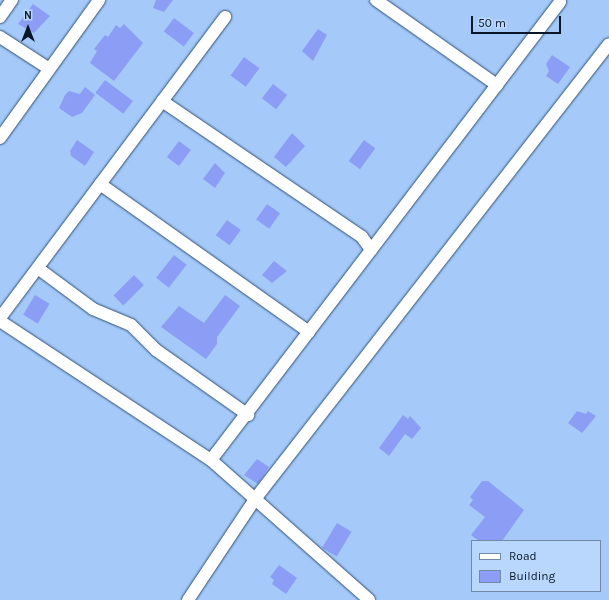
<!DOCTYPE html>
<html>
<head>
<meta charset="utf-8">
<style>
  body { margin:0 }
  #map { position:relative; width:609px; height:600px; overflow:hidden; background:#a5caf9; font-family:Karla,sans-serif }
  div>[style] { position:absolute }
  .building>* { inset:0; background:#8c9df5; transform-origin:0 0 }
  .roads { filter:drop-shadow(0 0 1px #2f5078) drop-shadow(0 0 1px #2f5078) }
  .street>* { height:12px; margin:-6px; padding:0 6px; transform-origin:6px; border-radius:6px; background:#fff }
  span { translate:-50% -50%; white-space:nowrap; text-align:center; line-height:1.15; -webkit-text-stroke:3px #b9d7fc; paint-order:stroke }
  .legend { position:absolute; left:471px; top:540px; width:130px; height:52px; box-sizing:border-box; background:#b9d7fc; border:1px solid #738aa7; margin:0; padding:5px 7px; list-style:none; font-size:12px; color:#0a1728 }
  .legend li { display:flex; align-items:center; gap:8px; height:20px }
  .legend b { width:20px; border:1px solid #738aa7 }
  .north { position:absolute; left:8px; top:8px; width:40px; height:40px; -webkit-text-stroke:3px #b9d7fc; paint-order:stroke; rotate:0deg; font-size:11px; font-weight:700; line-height:16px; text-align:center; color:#0a1728 }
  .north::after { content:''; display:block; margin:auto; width:14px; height:18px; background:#0a1728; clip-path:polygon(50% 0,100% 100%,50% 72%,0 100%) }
  .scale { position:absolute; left:471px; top:16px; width:90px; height:18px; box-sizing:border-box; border:2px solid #0a1728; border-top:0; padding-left:5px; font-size:12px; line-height:14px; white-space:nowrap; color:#0a1728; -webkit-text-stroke:3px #b9d7fc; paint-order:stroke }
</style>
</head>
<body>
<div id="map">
  <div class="building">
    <div style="clip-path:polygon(156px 0,173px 0,164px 12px,153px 8px)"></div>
    <div style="clip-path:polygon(33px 4px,50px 16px,34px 33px,18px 24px)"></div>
    <div style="left:174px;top:18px;width:25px;height:17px;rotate:37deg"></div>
    <div style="clip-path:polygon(124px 24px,143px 43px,114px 81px,90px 63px,97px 51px,94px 49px,105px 35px,108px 37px,116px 25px,120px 28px)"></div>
    <div style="clip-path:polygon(318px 29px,327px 35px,313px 61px,302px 51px)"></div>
    <div style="clip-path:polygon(552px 55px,570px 67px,558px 84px,546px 76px,549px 71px,546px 64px)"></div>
    <div style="left:244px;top:57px;width:19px;height:23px;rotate:36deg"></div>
    <div style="left:105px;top:80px;width:35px;height:16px;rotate:37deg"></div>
    <div style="left:273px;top:84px;width:18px;height:18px;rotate:38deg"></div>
    <div style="clip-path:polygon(85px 87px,95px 95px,82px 113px,72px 117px,59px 108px,65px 95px,69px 91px,80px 94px)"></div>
    <div style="clip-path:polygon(292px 133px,305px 146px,286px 167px,274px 157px)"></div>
    <div style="clip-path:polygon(77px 140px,94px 152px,85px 166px,71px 156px,70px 151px)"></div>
    <div style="left:364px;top:140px;width:14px;height:26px;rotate:36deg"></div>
    <div style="left:179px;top:141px;width:15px;height:20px;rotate:37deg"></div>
    <div style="clip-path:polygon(215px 163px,225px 173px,215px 188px,203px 179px)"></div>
    <div style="left:267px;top:204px;width:16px;height:19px;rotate:35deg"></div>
    <div style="left:227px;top:220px;width:17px;height:19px;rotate:36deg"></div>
    <div style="left:174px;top:255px;width:16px;height:29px;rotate:38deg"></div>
    <div style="clip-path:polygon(274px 261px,287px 271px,272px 283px,262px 275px)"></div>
    <div style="left:134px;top:275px;width:14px;height:29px;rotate:45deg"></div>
    <div style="left:35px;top:295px;width:17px;height:23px;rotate:31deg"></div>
    <div style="clip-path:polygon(225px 295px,240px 306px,217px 337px,217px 344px,206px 359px,161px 327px,179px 306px,204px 323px)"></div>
    <div style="clip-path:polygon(577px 411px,586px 414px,588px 411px,596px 416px,582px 433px,568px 423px)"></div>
    <div style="clip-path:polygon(403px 415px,408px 419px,410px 416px,421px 428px,412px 439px,405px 434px,389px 456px,379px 448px)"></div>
    <div style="clip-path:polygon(257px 459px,269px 467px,258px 484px,244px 475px)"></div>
    <div style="clip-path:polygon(482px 481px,488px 481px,524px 510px,502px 541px,479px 541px,471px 535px,485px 517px,469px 505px,473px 500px,470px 497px)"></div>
    <div style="left:337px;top:523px;width:17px;height:29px;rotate:31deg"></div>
    <div style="clip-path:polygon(279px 565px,297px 578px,286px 594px,272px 584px,274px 580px,270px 577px)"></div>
  </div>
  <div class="roads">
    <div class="street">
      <div style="left:376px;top:0;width:148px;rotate:35.1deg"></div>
      <div style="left:0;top:17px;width:21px;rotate:-55deg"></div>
      <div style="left:0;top:37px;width:57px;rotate:32.9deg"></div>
      <div style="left:162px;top:101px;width:242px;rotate:34.2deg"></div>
      <div style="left:362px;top:237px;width:16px;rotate:55deg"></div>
      <div style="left:0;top:138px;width:170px;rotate:-54.3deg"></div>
      <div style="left:100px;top:184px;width:256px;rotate:35.3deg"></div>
      <div style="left:39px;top:269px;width:67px;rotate:36.5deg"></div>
      <div style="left:93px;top:309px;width:41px;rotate:22.8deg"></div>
      <div style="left:131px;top:325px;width:35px;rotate:45deg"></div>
      <div style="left:156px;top:350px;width:113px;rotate:35.2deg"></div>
      <div style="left:0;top:318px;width:376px;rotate:-53.2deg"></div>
      <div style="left:0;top:321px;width:253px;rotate:33.4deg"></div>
      <div style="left:211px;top:460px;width:211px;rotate:41.5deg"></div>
      <div style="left:211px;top:460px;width:576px;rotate:-52.69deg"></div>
      <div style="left:188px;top:600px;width:121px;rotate:-56.4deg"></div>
      <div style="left:255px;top:499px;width:576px;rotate:-52.12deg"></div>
    </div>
  </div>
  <ul class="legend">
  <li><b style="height:5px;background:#fff"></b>Road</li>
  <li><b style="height:11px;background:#8c9df5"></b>Building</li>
  </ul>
  <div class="north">N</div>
  <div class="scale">50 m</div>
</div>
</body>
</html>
